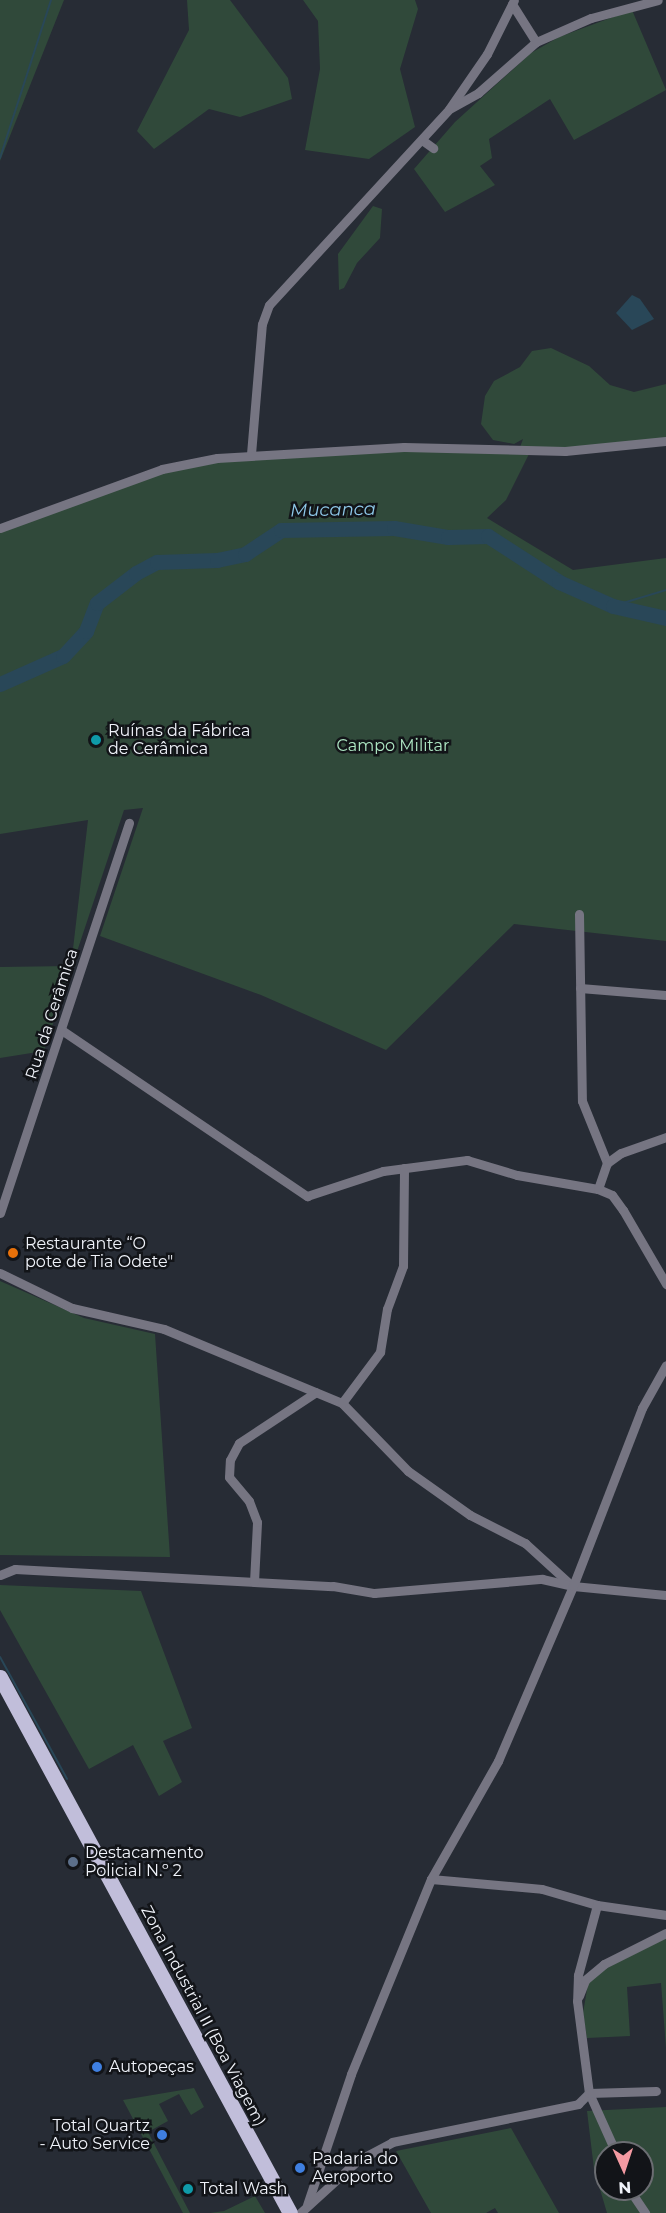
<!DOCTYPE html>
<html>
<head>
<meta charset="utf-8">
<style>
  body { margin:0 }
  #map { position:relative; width:666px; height:2213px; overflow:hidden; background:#272c35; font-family:Montserrat,sans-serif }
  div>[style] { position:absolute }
  .green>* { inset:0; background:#30493a }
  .water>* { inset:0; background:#294758 }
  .stream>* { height:2px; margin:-1px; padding:0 1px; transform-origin:1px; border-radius:1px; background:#294758 }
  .river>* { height:15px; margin:-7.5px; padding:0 7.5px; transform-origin:7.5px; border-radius:7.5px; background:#294758 }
  .street>* { height:9px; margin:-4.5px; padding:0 4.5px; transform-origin:4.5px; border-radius:4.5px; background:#767582 }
  .primary>* { height:15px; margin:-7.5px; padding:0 7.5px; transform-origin:7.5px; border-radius:7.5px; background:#c1beda }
  .dots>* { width:16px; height:16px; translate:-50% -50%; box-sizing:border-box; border:3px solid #121418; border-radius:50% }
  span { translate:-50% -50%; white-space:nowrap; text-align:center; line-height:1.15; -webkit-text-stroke:5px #121418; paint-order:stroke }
  .poi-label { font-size:16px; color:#f0f3fa }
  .left { translate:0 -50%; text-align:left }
  .right { translate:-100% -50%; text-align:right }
  .park-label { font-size:16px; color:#aee7c4 }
  .street-label { font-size:16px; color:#f0f3fa }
  .water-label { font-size:18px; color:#8ec8e9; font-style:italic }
  .north { position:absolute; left:594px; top:2141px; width:60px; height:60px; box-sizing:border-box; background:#121418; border:2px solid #6b6d72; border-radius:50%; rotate:177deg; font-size:16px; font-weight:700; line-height:24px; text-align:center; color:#f0f3fa }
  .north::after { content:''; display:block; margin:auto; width:21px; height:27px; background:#f49aa2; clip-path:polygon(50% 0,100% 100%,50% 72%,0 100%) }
</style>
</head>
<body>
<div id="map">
  <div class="green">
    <div style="clip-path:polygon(0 0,64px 0,0 161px)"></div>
    <div style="clip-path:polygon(187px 0,230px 0,288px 78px,292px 99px,240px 117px,209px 109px,154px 149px,137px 131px,189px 30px)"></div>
    <div style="clip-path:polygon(303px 0,415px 0,418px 9px,400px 69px,415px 127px,369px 159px,305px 150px,320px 69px,318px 21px)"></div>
    <div style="clip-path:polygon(632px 10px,666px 90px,574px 140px,550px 99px,489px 139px,492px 158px,480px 166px,495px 185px,445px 212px,414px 169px,455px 122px,531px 53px,559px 37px)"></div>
    <div style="clip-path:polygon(373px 206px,382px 209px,380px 238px,357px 263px,344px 288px,339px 290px,338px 254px)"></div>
    <div style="clip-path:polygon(551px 348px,589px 366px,610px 385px,634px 392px,666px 384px,666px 441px,531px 450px,506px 500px,487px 518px,573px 570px,666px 558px,666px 941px,514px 924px,386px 1050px,261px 995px,100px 936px,143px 808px,124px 810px,44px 1051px,0 1058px,0 967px,71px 966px,88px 820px,0 834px,0 528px,162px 469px,347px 448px,519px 450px,523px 439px,514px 444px,493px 440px,481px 424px,485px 396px,494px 381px,520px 367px,532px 351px)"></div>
    <div style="clip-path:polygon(0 1281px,84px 1318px,155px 1334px,170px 1557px,0 1555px)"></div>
    <div style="clip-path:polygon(0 1585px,141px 1591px,192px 1728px,163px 1741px,182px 1782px,159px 1796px,133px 1745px,89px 1769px,0 1610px)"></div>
    <div style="clip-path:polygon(666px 1933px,666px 2048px,661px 1983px,627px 1987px,630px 2036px,587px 2038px,583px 2013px,588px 1984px,599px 1973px)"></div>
    <div style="clip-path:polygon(194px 2088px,204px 2107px,191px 2115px,179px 2094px,159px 2104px,168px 2121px,148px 2132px,190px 2213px,183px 2213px,123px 2100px)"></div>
    <div style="clip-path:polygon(evenodd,666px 2107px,666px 2213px,607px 2213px,594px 2169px,587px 2111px,666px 2107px,606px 2153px,642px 2153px,642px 2189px,606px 2189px,606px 2153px)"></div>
    <div style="clip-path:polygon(511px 2128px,559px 2213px,498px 2213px,495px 2208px,486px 2213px,431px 2213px,396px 2151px)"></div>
    <div style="clip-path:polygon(255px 2196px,265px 2213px,210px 2213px,224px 2211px)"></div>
  </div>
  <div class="water">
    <div style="clip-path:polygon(632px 295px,640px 299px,654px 319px,632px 330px,616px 313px)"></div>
  </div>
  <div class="stream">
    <div style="left:0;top:158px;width:166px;rotate:-72.1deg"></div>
    <div style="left:613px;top:606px;width:55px;rotate:-16.8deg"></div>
    <div style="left:0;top:1657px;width:139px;rotate:61.2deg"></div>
  </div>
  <div class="river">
    <div style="left:0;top:684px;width:69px;rotate:-24deg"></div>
    <div style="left:63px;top:656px;width:34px;rotate:-47deg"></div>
    <div style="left:86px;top:631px;width:30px;rotate:-69deg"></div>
    <div style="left:97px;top:603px;width:49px;rotate:-37.6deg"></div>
    <div style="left:136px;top:573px;width:24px;rotate:-28deg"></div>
    <div style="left:157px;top:562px;width:60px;rotate:-1.9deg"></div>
    <div style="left:217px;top:560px;width:29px;rotate:-12deg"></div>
    <div style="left:245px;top:554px;width:43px;rotate:-33.7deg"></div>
    <div style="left:281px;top:530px;width:113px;rotate:-1deg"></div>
    <div style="left:394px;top:528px;width:55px;rotate:9.5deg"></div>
    <div style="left:448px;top:537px;width:40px;rotate:-1.4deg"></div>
    <div style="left:488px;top:536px;width:85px;rotate:32.9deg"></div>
    <div style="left:559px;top:582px;width:59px;rotate:24deg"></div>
    <div style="left:613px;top:606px;width:54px;rotate:12.8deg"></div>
  </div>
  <div class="street">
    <div style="left:512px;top:4px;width:45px;rotate:57.7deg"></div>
    <div style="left:451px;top:108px;width:31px;rotate:-29deg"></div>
    <div style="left:478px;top:93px;width:77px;rotate:-41.3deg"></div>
    <div style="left:536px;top:42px;width:60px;rotate:-23.6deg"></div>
    <div style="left:591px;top:18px;width:69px;rotate:-15deg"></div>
    <div style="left:422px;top:140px;width:14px;rotate:36deg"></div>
    <div style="left:251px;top:454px;width:130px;rotate:-85.2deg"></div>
    <div style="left:262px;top:324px;width:20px;rotate:-70deg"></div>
    <div style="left:269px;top:305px;width:266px;rotate:-47.4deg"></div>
    <div style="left:449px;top:109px;width:67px;rotate:-55.4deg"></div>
    <div style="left:487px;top:54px;width:60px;rotate:-63.4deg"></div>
    <div style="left:0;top:528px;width:172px;rotate:-20deg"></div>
    <div style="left:162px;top:469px;width:56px;rotate:-11.3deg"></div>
    <div style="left:217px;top:458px;width:187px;rotate:-3.4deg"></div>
    <div style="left:404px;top:447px;width:161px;rotate:1.4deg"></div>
    <div style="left:565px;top:451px;width:101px;rotate:-5.7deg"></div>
    <div style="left:579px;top:914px;width:187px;rotate:89.1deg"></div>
    <div style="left:582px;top:1101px;width:67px;rotate:68deg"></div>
    <div style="left:580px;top:988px;width:86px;rotate:4.7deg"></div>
    <div style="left:63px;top:1031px;width:295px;rotate:34.1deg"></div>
    <div style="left:307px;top:1196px;width:80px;rotate:-18.2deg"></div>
    <div style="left:383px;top:1171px;width:85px;rotate:-7.5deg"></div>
    <div style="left:467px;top:1160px;width:52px;rotate:16.7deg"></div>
    <div style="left:517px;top:1175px;width:82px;rotate:9.8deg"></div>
    <div style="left:598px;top:1189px;width:15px;rotate:23deg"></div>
    <div style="left:612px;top:1195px;width:19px;rotate:54deg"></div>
    <div style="left:623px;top:1210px;width:86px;rotate:59.8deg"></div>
    <div style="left:598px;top:1189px;width:28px;rotate:-71deg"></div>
    <div style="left:607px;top:1163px;width:17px;rotate:-36deg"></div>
    <div style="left:621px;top:1153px;width:48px;rotate:-19.6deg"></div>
    <div style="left:0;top:1213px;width:411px;rotate:-71.7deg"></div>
    <div style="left:0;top:1273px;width:80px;rotate:25.9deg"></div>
    <div style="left:72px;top:1308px;width:94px;rotate:12.9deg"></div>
    <div style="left:164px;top:1329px;width:193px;rotate:22.6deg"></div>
    <div style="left:342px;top:1403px;width:95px;rotate:45.9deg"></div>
    <div style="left:408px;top:1471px;width:76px;rotate:35.4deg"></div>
    <div style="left:470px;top:1515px;width:62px;rotate:27deg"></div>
    <div style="left:525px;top:1543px;width:59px;rotate:42.3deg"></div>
    <div style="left:342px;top:1403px;width:64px;rotate:-53.3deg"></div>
    <div style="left:380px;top:1352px;width:44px;rotate:-80.8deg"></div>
    <div style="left:387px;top:1309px;width:46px;rotate:-69.6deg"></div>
    <div style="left:403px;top:1266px;width:98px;rotate:-89.4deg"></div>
    <div style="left:0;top:1575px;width:16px;rotate:-22deg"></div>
    <div style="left:15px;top:1569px;width:318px;rotate:3.1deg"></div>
    <div style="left:333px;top:1586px;width:42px;rotate:9.7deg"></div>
    <div style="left:374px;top:1593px;width:169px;rotate:-4.8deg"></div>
    <div style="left:542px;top:1579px;width:32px;rotate:13deg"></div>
    <div style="left:573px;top:1586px;width:93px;rotate:5.5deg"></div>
    <div style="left:254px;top:1582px;width:60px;rotate:-87.1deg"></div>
    <div style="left:257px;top:1522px;width:22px;rotate:-111deg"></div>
    <div style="left:249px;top:1501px;width:31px;rotate:-130deg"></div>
    <div style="left:229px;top:1477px;width:17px;rotate:-87deg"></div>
    <div style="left:230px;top:1460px;width:19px;rotate:-62deg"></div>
    <div style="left:239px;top:1443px;width:92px;rotate:-33.5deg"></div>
    <div style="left:431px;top:1879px;width:111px;rotate:5.1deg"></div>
    <div style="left:542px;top:1889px;width:57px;rotate:16.2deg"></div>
    <div style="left:597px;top:1905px;width:70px;rotate:8.2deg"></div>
    <div style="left:597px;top:1905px;width:73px;rotate:105.2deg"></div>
    <div style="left:578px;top:1975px;width:26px;rotate:92deg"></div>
    <div style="left:577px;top:2001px;width:93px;rotate:82.6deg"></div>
    <div style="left:589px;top:2093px;width:66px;rotate:65.8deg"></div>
    <div style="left:579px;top:1996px;width:17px;rotate:-69deg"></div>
    <div style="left:585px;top:1980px;width:25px;rotate:-40deg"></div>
    <div style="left:604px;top:1964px;width:69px;rotate:-26.6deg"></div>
    <div style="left:629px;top:2189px;width:29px;rotate:56deg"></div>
    <div style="left:307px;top:2205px;width:138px;rotate:-71.4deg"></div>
    <div style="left:351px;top:2074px;width:211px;rotate:-67.7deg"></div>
    <div style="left:431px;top:1879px;width:136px;rotate:-60.4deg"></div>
    <div style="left:498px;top:1761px;width:190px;rotate:-66.8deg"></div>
    <div style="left:573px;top:1586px;width:191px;rotate:-68.8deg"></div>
    <div style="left:642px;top:1408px;width:49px;rotate:-60.8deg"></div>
    <div style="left:300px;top:2213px;width:77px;rotate:-42.4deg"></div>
    <div style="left:357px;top:2161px;width:40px;rotate:-28deg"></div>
    <div style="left:392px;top:2142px;width:190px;rotate:-11.5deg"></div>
    <div style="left:578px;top:2104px;width:16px;rotate:-45deg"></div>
    <div style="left:589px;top:2093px;width:67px;rotate:-1.7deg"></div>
  </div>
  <div class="primary">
    <div style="left:0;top:1677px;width:609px;rotate:61.58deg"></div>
  </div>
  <div class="dots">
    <div style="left:96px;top:740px;background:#0f9aa8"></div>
    <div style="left:13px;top:1253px;background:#e8710a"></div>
    <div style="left:73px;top:1862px;background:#5c6f8a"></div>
    <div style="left:97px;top:2067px;background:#3f7fe0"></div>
    <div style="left:162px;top:2135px;background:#3f7fe0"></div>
    <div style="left:300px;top:2168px;background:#3f7fe0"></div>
    <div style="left:188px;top:2189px;background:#0f9aa8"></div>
  </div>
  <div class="poi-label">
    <span class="left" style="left:108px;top:740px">Ruínas da Fábrica<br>de Cerâmica</span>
    <span class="left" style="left:25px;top:1253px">Restaurante “O<br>pote de Tia Odete"</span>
    <span class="left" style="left:85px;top:1862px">Destacamento<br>Policial N.º 2</span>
    <span class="left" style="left:109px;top:2067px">Autopeças</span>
    <span class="right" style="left:150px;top:2135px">Total Quartz<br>- Auto Service</span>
    <span class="left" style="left:312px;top:2168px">Padaria do<br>Aeroporto</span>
    <span class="left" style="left:200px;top:2189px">Total Wash</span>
  </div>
  <div class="park-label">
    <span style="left:393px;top:746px">Campo Militar</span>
  </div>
  <div class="street-label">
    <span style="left:52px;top:1014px;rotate:-72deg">Rua da Cerâmica</span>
    <span style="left:203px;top:2016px;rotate:62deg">Zona Industrial II (Boa Viagem)</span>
  </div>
  <div class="water-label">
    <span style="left:333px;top:510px;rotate:-1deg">Mucanca</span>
  </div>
  <div class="north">N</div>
</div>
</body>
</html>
